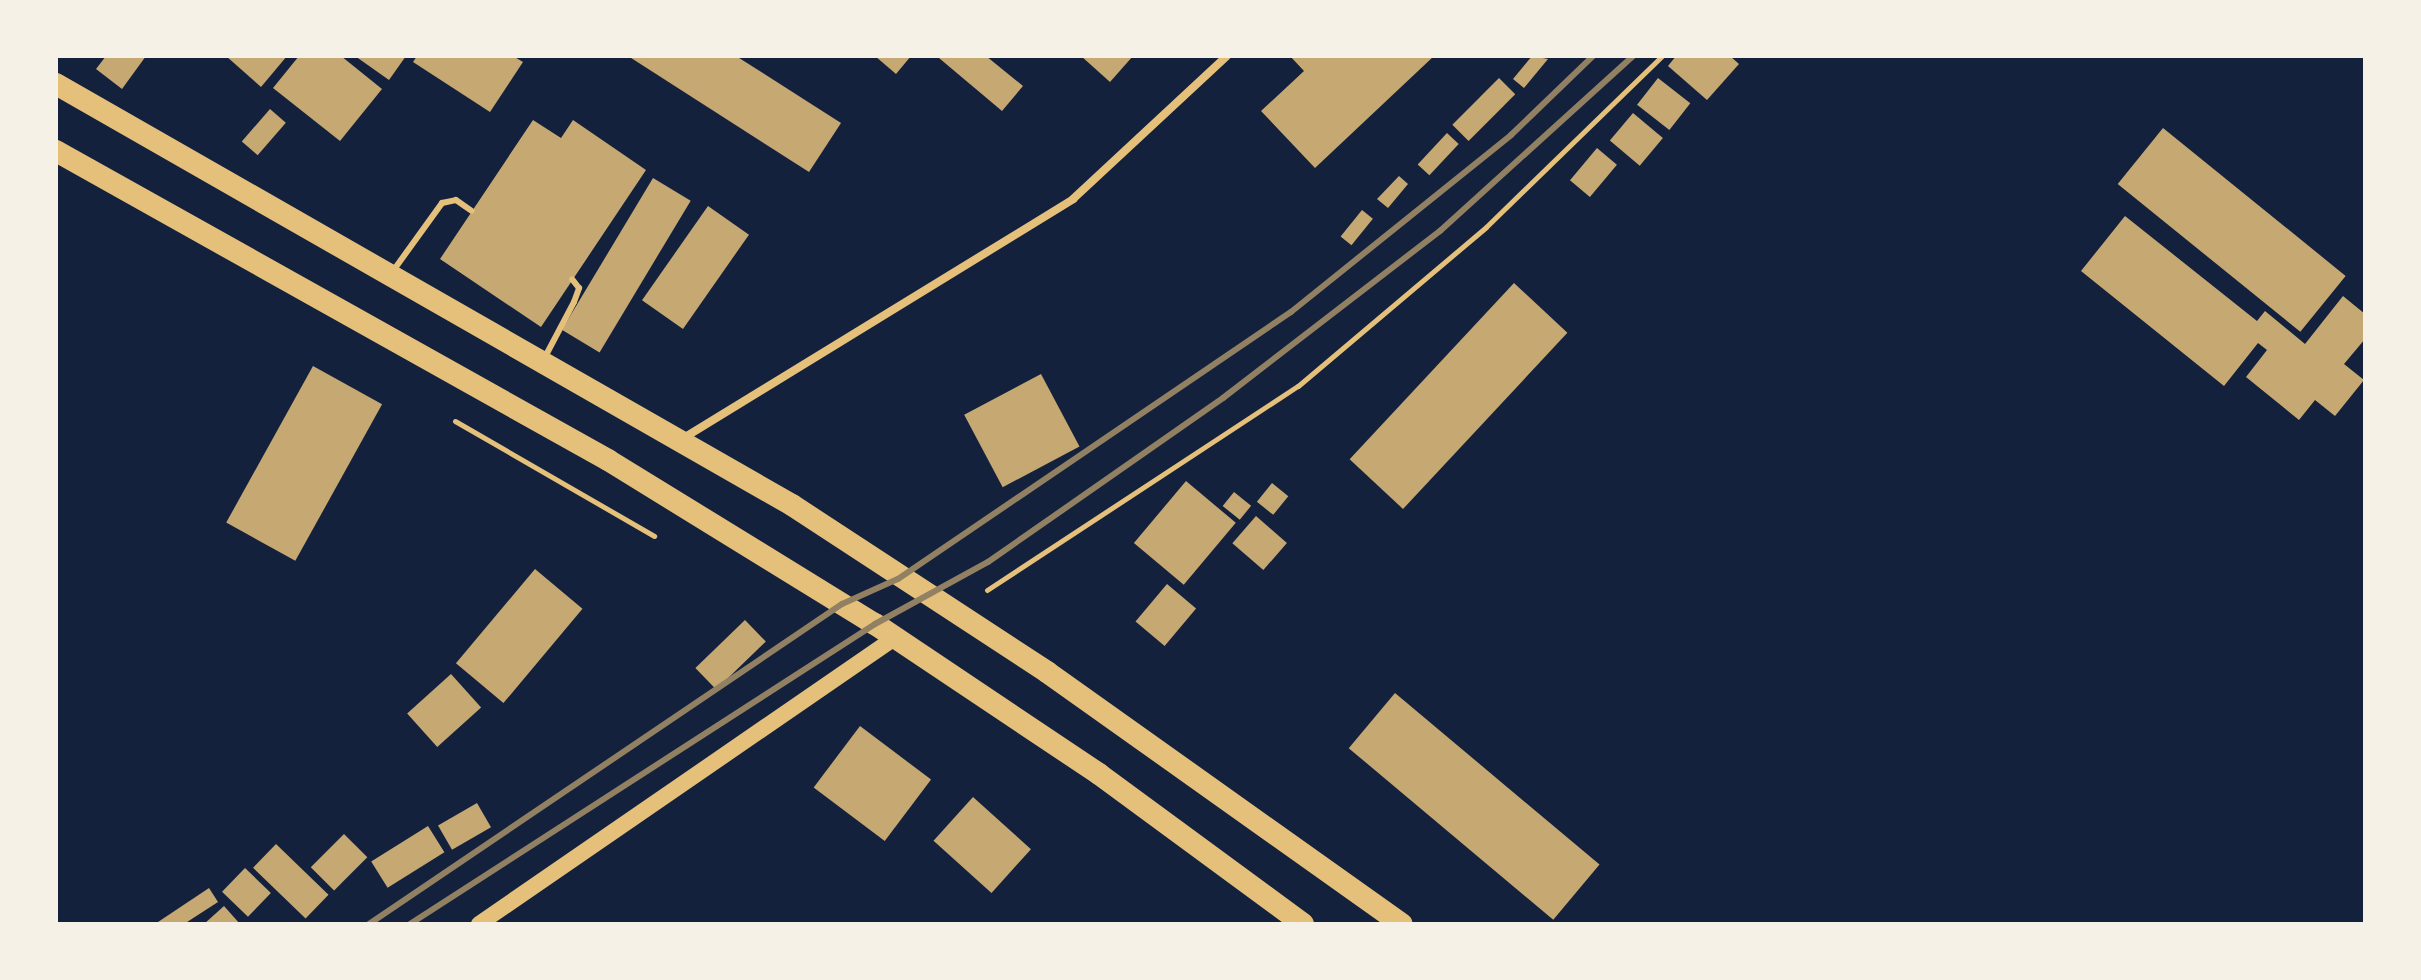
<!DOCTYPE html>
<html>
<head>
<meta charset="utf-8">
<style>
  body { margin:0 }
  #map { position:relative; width:2421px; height:980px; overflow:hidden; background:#14213d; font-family:Jost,sans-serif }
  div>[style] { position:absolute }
  .building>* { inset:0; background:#c6a872; transform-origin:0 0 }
  .path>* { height:5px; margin:-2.5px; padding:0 2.5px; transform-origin:2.5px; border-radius:2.5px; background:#e5c07b }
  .service>* { height:6px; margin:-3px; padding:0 3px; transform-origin:3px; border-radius:3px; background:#e5c07b }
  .minor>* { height:8px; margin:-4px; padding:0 4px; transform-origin:4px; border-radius:4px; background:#e5c07b }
  .secondary>* { height:16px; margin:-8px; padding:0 8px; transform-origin:8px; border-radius:8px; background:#e5c07b }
  .trunk>* { height:22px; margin:-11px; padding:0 11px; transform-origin:11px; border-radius:11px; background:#e5c07b }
  .rail>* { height:6px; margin:-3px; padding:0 3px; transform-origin:3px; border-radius:3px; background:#918062 }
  span { translate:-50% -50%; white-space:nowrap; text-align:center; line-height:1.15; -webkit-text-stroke:8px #f6f1e7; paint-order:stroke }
  .frame { position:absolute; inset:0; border:58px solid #f6f1e7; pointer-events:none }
</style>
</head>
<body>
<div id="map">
  <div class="building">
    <div style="clip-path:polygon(106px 56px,146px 56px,122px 89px,96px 69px)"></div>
    <div style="clip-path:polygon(226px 56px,287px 56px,261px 87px)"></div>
    <div style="clip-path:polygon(299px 56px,341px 56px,382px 89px,340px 141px,273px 88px)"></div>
    <div style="clip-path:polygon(355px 56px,406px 56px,389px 80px)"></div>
    <div style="clip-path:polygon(417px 56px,513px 56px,523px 62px,490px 112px,413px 62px)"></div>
    <div style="clip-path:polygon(628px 56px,736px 56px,841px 123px,809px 172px)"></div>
    <div style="clip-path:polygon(875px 56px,911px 56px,896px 74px)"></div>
    <div style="clip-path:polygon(986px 56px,1023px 86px,1002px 111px,939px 58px)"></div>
    <div style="clip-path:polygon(1081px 56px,1133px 56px,1110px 82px)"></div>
    <div style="clip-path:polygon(1290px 56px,1434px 56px,1315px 168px,1261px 111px,1304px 71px)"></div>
    <div style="clip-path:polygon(1532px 56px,1548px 59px,1524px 88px,1513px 79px)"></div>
    <div style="clip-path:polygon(1676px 56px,1730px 56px,1739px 64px,1707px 100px,1668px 66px)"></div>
    <div style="left:1499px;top:78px;width:23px;height:66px;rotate:45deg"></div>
    <div style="left:1658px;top:78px;width:41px;height:34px;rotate:38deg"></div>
    <div style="left:270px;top:109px;width:21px;height:43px;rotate:41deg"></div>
    <div style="left:1633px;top:113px;width:39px;height:36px;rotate:40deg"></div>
    <div style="clip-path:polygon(533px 120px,561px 138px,573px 120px,646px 170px,541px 327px,440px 259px)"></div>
    <div style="left:2163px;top:128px;width:235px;height:72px;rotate:39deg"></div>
    <div style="left:1447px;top:133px;width:16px;height:43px;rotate:43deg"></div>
    <div style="left:1597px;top:148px;width:26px;height:42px;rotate:40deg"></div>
    <div style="clip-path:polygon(1399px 176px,1408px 184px,1388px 208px,1377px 199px)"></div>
    <div style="left:653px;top:178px;width:44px;height:177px;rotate:31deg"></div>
    <div style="left:708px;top:206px;width:50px;height:115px;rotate:35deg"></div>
    <div style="left:1362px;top:210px;width:14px;height:34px;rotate:39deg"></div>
    <div style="clip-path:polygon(2125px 216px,2257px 321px,2265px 311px,2305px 344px,2343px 296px,2365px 314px,2365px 339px,2344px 364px,2364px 380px,2335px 416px,2315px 400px,2299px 420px,2246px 377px,2267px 350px,2258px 343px,2224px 386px,2081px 271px)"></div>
    <div style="left:1514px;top:283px;width:73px;height:241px;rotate:43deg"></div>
    <div style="left:313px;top:366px;width:79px;height:179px;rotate:29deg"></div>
    <div style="left:1041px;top:374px;width:82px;height:87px;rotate:62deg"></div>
    <div style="left:1186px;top:481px;width:65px;height:81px;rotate:40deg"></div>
    <div style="left:1272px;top:483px;width:21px;height:24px;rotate:39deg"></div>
    <div style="left:1234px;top:492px;width:22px;height:18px;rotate:39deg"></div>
    <div style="left:1256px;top:516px;width:41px;height:36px;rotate:41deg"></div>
    <div style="left:535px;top:569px;width:62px;height:123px;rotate:40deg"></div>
    <div style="left:1167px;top:584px;width:38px;height:49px;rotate:40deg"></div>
    <div style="left:745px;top:620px;width:30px;height:69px;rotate:46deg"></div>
    <div style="left:451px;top:674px;width:45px;height:59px;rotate:48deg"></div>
    <div style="left:1395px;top:693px;width:267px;height:72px;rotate:40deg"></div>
    <div style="left:860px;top:726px;width:89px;height:77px;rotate:37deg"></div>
    <div style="left:973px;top:797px;width:78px;height:59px;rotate:42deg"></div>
    <div style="left:477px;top:803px;width:28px;height:45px;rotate:60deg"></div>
    <div style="left:428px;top:826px;width:31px;height:67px;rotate:58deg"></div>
    <div style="left:344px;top:834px;width:33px;height:47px;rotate:45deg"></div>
    <div style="left:276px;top:844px;width:73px;height:33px;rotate:44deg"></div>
    <div style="left:245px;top:868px;width:36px;height:33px;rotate:44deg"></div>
    <div style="clip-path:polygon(209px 888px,218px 902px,184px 924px,155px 924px)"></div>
    <div style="clip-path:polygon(224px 906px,240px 924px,204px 924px)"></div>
  </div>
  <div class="path">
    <div style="left:455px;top:421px;width:230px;rotate:30deg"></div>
    <div style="left:987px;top:590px;width:372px;rotate:-33.3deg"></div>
    <div style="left:1298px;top:386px;width:246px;rotate:-40.2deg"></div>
    <div style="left:1486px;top:227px;width:245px;rotate:-44.2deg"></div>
  </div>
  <div class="service">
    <div style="left:393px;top:271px;width:84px;rotate:-54.2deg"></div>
    <div style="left:442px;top:203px;width:14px;rotate:-12deg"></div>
    <div style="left:456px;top:200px;width:19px;rotate:35deg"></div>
    <div style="left:545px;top:357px;width:62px;rotate:-62.2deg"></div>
    <div style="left:574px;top:302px;width:15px;rotate:-70deg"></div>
    <div style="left:579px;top:288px;width:11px;rotate:-128deg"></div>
  </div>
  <div class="minor">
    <div style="left:682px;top:439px;width:459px;rotate:-31.5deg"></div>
    <div style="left:1073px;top:199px;width:210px;rotate:-42.9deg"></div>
  </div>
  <div class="secondary">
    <div style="left:479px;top:924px;width:506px;rotate:-34.54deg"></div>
  </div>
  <div class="trunk">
    <div style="left:56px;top:84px;width:848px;rotate:29.77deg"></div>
    <div style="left:792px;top:505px;width:305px;rotate:33.2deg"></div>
    <div style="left:1047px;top:672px;width:435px;rotate:35.4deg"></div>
    <div style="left:56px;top:151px;width:633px;rotate:29.24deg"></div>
    <div style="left:608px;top:460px;width:313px;rotate:31.6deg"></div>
    <div style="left:875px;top:624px;width:270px;rotate:33.8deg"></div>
    <div style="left:1099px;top:774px;width:253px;rotate:36.3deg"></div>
  </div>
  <div class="rail">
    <div style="left:369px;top:924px;width:571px;rotate:-34.08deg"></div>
    <div style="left:842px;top:604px;width:61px;rotate:-24.1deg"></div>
    <div style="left:898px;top:579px;width:475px;rotate:-34.2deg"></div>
    <div style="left:1291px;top:312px;width:282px;rotate:-38.8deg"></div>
    <div style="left:1511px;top:135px;width:114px;rotate:-43.9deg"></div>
    <div style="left:410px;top:924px;width:553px;rotate:-32.83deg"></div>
    <div style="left:875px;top:624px;width:129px;rotate:-28.8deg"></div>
    <div style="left:988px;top:562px;width:287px;rotate:-34.9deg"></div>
    <div style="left:1223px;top:398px;width:274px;rotate:-37.6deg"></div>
    <div style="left:1440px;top:231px;width:261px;rotate:-42.2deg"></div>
  </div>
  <div class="frame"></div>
</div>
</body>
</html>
